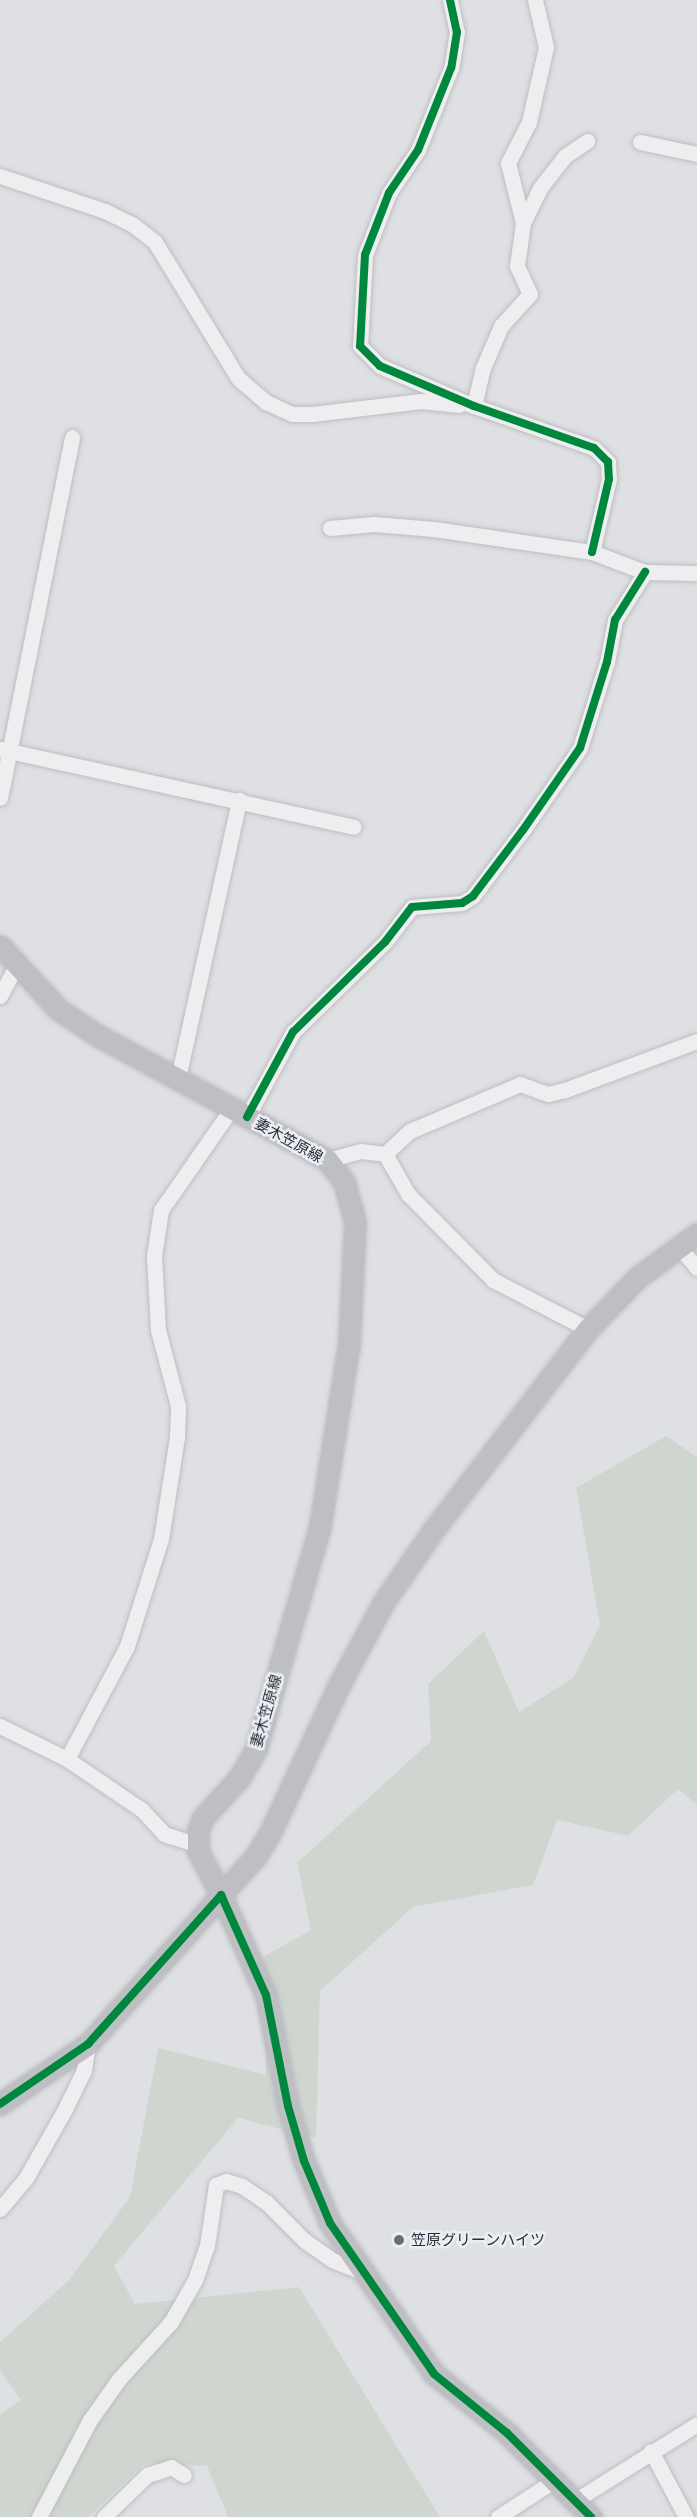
<!DOCTYPE html>
<html>
<head>
<meta charset="utf-8">
<style>
  body { margin:0 }
  #map { position:relative; width:697px; height:2517px; overflow:hidden; background:#dfe0e3; font-family:"PT Sans Narrow","Noto Sans JP",sans-serif }
  div>[style] { position:absolute }
  .green>* { inset:0; background:#cfd6cf }
  .roads { filter:drop-shadow(0 0 2px #bdbec1) drop-shadow(0 0 2px #bdbec1) }
  .street>* { height:15px; margin:-7.5px; padding:0 7.5px; transform-origin:7.5px; border-radius:7.5px; background:#eeeef0 }
  .secondary>* { height:21px; margin:-10.5px; padding:0 10.5px; transform-origin:10.5px; border-radius:10.5px; background:#bdbfc3 }
  .cycleway>* { height:8px; margin:-4px; padding:0 4px; transform-origin:4px; border-radius:4px; background:#00873e }
  .dots>* { width:16px; height:16px; translate:-50% -50%; box-sizing:border-box; border:3px solid #eceef3; border-radius:50% }
  span { translate:-50% -50%; white-space:nowrap; text-align:center; line-height:1.15; -webkit-text-stroke:5px #eceef3; paint-order:stroke }
  .street-label { font-size:15px; color:#282e39 }
  .poi-label { font-size:15px; color:#282e39 }
  .left { translate:0 -50%; text-align:left }
</style>
</head>
<body>
<div id="map">
  <div class="green">
    <div style="clip-path:polygon(666px 1436px,697px 1457px,697px 1805px,678px 1789px,628px 1836px,557px 1820px,533px 1885px,413px 1907px,320px 1991px,316px 2138px,238px 2118px,114px 2266px,135px 2304px,299px 2287px,440px 2517px,228px 2517px,207px 2466px,145px 2463px,88px 2517px,0 2517px,0 2415px,21px 2400px,0 2370px,0 2342px,69px 2280px,130px 2197px,158px 2048px,266px 2075px,263px 1957px,311px 1930px,297px 1863px,431px 1741px,428px 1684px,484px 1631px,519px 1712px,573px 1678px,600px 1625px,576px 1488px)"></div>
  </div>
  <div class="roads">
    <div class="street">
      <div style="left:450px;top:0;width:33px;rotate:78deg"></div>
      <div style="left:457px;top:32px;width:36px;rotate:99deg"></div>
      <div style="left:451px;top:68px;width:88px;rotate:111.9deg"></div>
      <div style="left:418px;top:150px;width:52px;rotate:124deg"></div>
      <div style="left:389px;top:193px;width:66px;rotate:111.2deg"></div>
      <div style="left:365px;top:255px;width:91px;rotate:93.1deg"></div>
      <div style="left:360px;top:346px;width:28px;rotate:45deg"></div>
      <div style="left:380px;top:366px;width:102px;rotate:23.1deg"></div>
      <div style="left:474px;top:406px;width:127px;rotate:19.3deg"></div>
      <div style="left:594px;top:448px;width:20px;rotate:45deg"></div>
      <div style="left:608px;top:462px;width:17px;rotate:87deg"></div>
      <div style="left:609px;top:479px;width:75px;rotate:103.1deg"></div>
      <div style="left:640px;top:142px;width:58px;rotate:11.9deg"></div>
      <div style="left:0;top:176px;width:111px;rotate:18.4deg"></div>
      <div style="left:105px;top:211px;width:30px;rotate:26deg"></div>
      <div style="left:132px;top:224px;width:29px;rotate:38deg"></div>
      <div style="left:155px;top:242px;width:159px;rotate:58.6deg"></div>
      <div style="left:238px;top:378px;width:37px;rotate:41deg"></div>
      <div style="left:266px;top:402px;width:29px;rotate:25deg"></div>
      <div style="left:292px;top:414px;width:20px"></div>
      <div style="left:312px;top:414px;width:110px;rotate:-6.8deg"></div>
      <div style="left:421px;top:401px;width:38px;rotate:6deg"></div>
      <div style="left:523px;top:223px;width:62px;rotate:-104deg"></div>
      <div style="left:508px;top:163px;width:46px;rotate:-62.9deg"></div>
      <div style="left:529px;top:122px;width:77px;rotate:-77.2deg"></div>
      <div style="left:546px;top:47px;width:48px;rotate:-103.2deg"></div>
      <div style="left:474px;top:406px;width:39px;rotate:-77deg"></div>
      <div style="left:483px;top:368px;width:46px;rotate:-66.8deg"></div>
      <div style="left:501px;top:326px;width:43px;rotate:-47.8deg"></div>
      <div style="left:530px;top:294px;width:31px;rotate:-115deg"></div>
      <div style="left:517px;top:266px;width:43px;rotate:-82.1deg"></div>
      <div style="left:523px;top:223px;width:39px;rotate:-64deg"></div>
      <div style="left:540px;top:188px;width:41px;rotate:-52deg"></div>
      <div style="left:565px;top:156px;width:27px;rotate:-34deg"></div>
      <div style="left:330px;top:528px;width:44px;rotate:-5.2deg"></div>
      <div style="left:374px;top:524px;width:60px;rotate:4.8deg"></div>
      <div style="left:434px;top:529px;width:160px;rotate:8.3deg"></div>
      <div style="left:592px;top:552px;width:57px;rotate:20.7deg"></div>
      <div style="left:645px;top:572px;width:52px;rotate:1.1deg"></div>
      <div style="left:0;top:749px;width:362px;rotate:12.4deg"></div>
      <div style="left:0;top:798px;width:368px;rotate:-78.7deg"></div>
      <div style="left:0;top:996px;width:34px;rotate:-62deg"></div>
      <div style="left:178px;top:1078px;width:285px;rotate:-77.6deg"></div>
      <div style="left:247px;top:1117px;width:97px;rotate:-61.6deg"></div>
      <div style="left:293px;top:1032px;width:129px;rotate:-44.4deg"></div>
      <div style="left:385px;top:942px;width:44px;rotate:-52.4deg"></div>
      <div style="left:412px;top:907px;width:50px;rotate:-4.6deg"></div>
      <div style="left:462px;top:903px;width:13px;rotate:-32deg"></div>
      <div style="left:473px;top:896px;width:83px;rotate:-52.9deg"></div>
      <div style="left:523px;top:830px;width:100px;rotate:-55.2deg"></div>
      <div style="left:580px;top:748px;width:90px;rotate:-72.6deg"></div>
      <div style="left:607px;top:662px;width:43px;rotate:-79.2deg"></div>
      <div style="left:615px;top:620px;width:57px;rotate:-58deg"></div>
      <div style="left:385px;top:1154px;width:34px;rotate:-43deg"></div>
      <div style="left:410px;top:1131px;width:120px;rotate:-23.1deg"></div>
      <div style="left:520px;top:1084px;width:30px;rotate:20deg"></div>
      <div style="left:548px;top:1094px;width:17px;rotate:-13deg"></div>
      <div style="left:565px;top:1090px;width:141px;rotate:-20.4deg"></div>
      <div style="left:327px;top:1160px;width:35px;rotate:-15deg"></div>
      <div style="left:361px;top:1151px;width:24px;rotate:7deg"></div>
      <div style="left:385px;top:1154px;width:46px;rotate:60.1deg"></div>
      <div style="left:408px;top:1194px;width:121px;rotate:45.3deg"></div>
      <div style="left:493px;top:1280px;width:107px;rotate:27.3deg"></div>
      <div style="left:678px;top:1246px;width:29px;rotate:49deg"></div>
      <div style="left:0;top:1726px;width:75px;rotate:26.2deg"></div>
      <div style="left:67px;top:1759px;width:91px;rotate:34.2deg"></div>
      <div style="left:142px;top:1810px;width:33px;rotate:47deg"></div>
      <div style="left:164px;top:1834px;width:33px;rotate:18deg"></div>
      <div style="left:67px;top:1759px;width:128px;rotate:-62deg"></div>
      <div style="left:127px;top:1646px;width:112px;rotate:-72.4deg"></div>
      <div style="left:161px;top:1539px;width:103px;rotate:-81.1deg"></div>
      <div style="left:177px;top:1437px;width:31px;rotate:-88deg"></div>
      <div style="left:178px;top:1406px;width:79px;rotate:-104.7deg"></div>
      <div style="left:158px;top:1330px;width:74px;rotate:-93.1deg"></div>
      <div style="left:154px;top:1256px;width:47px;rotate:-81.3deg"></div>
      <div style="left:161px;top:1210px;width:124px;rotate:-55.2deg"></div>
      <div style="left:0;top:2209px;width:40px;rotate:-50deg"></div>
      <div style="left:26px;top:2178px;width:79px;rotate:-60.5deg"></div>
      <div style="left:65px;top:2109px;width:43px;rotate:-64deg"></div>
      <div style="left:84px;top:2070px;width:26px;rotate:-81deg"></div>
      <div style="left:651px;top:2451px;width:75px;rotate:62.1deg"></div>
      <div style="left:576px;top:2500px;width:143px;rotate:-32.1deg"></div>
      <div style="left:39px;top:2517px;width:110px;rotate:-62.3deg"></div>
      <div style="left:90px;top:2420px;width:50px;rotate:-54.7deg"></div>
      <div style="left:119px;top:2379px;width:77px;rotate:-47.6deg"></div>
      <div style="left:171px;top:2322px;width:48px;rotate:-60.3deg"></div>
      <div style="left:195px;top:2280px;width:36px;rotate:-71deg"></div>
      <div style="left:207px;top:2246px;width:62px;rotate:-81.6deg"></div>
      <div style="left:216px;top:2185px;width:11px;rotate:-22deg"></div>
      <div style="left:226px;top:2181px;width:17px;rotate:17deg"></div>
      <div style="left:242px;top:2186px;width:30px;rotate:34deg"></div>
      <div style="left:267px;top:2203px;width:54px;rotate:45deg"></div>
      <div style="left:305px;top:2241px;width:33px;rotate:35deg"></div>
      <div style="left:332px;top:2260px;width:35px;rotate:22deg"></div>
      <div style="left:104px;top:2517px;width:60px;rotate:-44.3deg"></div>
      <div style="left:147px;top:2475px;width:25px;rotate:-18deg"></div>
      <div style="left:171px;top:2467px;width:15px;rotate:32deg"></div>
      <div style="left:498px;top:2517px;width:68px;rotate:-33deg"></div>
    </div>
    <div class="secondary">
      <div style="left:0;top:946px;width:87px;rotate:47.3deg"></div>
      <div style="left:59px;top:1010px;width:45px;rotate:33.3deg"></div>
      <div style="left:97px;top:1035px;width:262px;rotate:28.5deg"></div>
      <div style="left:327px;top:1160px;width:28px;rotate:52deg"></div>
      <div style="left:344px;top:1182px;width:41px;rotate:74.6deg"></div>
      <div style="left:355px;top:1222px;width:121px;rotate:92.8deg"></div>
      <div style="left:349px;top:1343px;width:185px;rotate:99deg"></div>
      <div style="left:320px;top:1526px;width:232px;rotate:106deg"></div>
      <div style="left:256px;top:1749px;width:34px;rotate:120deg"></div>
      <div style="left:239px;top:1778px;width:55px;rotate:132.1deg"></div>
      <div style="left:202px;top:1819px;width:13px;rotate:108deg"></div>
      <div style="left:198px;top:1831px;width:20px;rotate:90deg"></div>
      <div style="left:198px;top:1851px;width:50px;rotate:62.4deg"></div>
      <div style="left:221px;top:1895px;width:52px;rotate:-48.1deg"></div>
      <div style="left:256px;top:1856px;width:27px;rotate:-59deg"></div>
      <div style="left:270px;top:1833px;width:166px;rotate:-65deg"></div>
      <div style="left:340px;top:1683px;width:91px;rotate:-61.7deg"></div>
      <div style="left:383px;top:1603px;width:90px;rotate:-55.4deg"></div>
      <div style="left:434px;top:1529px;width:252px;rotate:-52.4deg"></div>
      <div style="left:588px;top:1329px;width:72px;rotate:-46.1deg"></div>
      <div style="left:638px;top:1277px;width:73px;rotate:-36.1deg"></div>
      <div style="left:0;top:2104px;width:107px;rotate:-34.3deg"></div>
      <div style="left:88px;top:2044px;width:200px;rotate:-48.2deg"></div>
      <div style="left:221px;top:1895px;width:110px;rotate:65.8deg"></div>
      <div style="left:266px;top:1995px;width:113px;rotate:78.8deg"></div>
      <div style="left:288px;top:2106px;width:57px;rotate:73.8deg"></div>
      <div style="left:304px;top:2161px;width:67px;rotate:67.2deg"></div>
      <div style="left:330px;top:2223px;width:183px;rotate:55.4deg"></div>
      <div style="left:434px;top:2374px;width:94px;rotate:38.9deg"></div>
      <div style="left:507px;top:2433px;width:119px;rotate:45deg"></div>
    </div>
  </div>
  <div class="cycleway">
    <div style="left:450px;top:0;width:33px;rotate:78deg"></div>
    <div style="left:457px;top:32px;width:36px;rotate:99deg"></div>
    <div style="left:451px;top:68px;width:88px;rotate:111.9deg"></div>
    <div style="left:418px;top:150px;width:52px;rotate:124deg"></div>
    <div style="left:389px;top:193px;width:66px;rotate:111.2deg"></div>
    <div style="left:365px;top:255px;width:91px;rotate:93.1deg"></div>
    <div style="left:360px;top:346px;width:28px;rotate:45deg"></div>
    <div style="left:380px;top:366px;width:102px;rotate:23.1deg"></div>
    <div style="left:474px;top:406px;width:127px;rotate:19.3deg"></div>
    <div style="left:594px;top:448px;width:20px;rotate:45deg"></div>
    <div style="left:608px;top:462px;width:17px;rotate:87deg"></div>
    <div style="left:609px;top:479px;width:75px;rotate:103.1deg"></div>
    <div style="left:247px;top:1117px;width:97px;rotate:-61.6deg"></div>
    <div style="left:293px;top:1032px;width:129px;rotate:-44.4deg"></div>
    <div style="left:385px;top:942px;width:44px;rotate:-52.4deg"></div>
    <div style="left:412px;top:907px;width:50px;rotate:-4.6deg"></div>
    <div style="left:462px;top:903px;width:13px;rotate:-32deg"></div>
    <div style="left:473px;top:896px;width:83px;rotate:-52.9deg"></div>
    <div style="left:523px;top:830px;width:100px;rotate:-55.2deg"></div>
    <div style="left:580px;top:748px;width:90px;rotate:-72.6deg"></div>
    <div style="left:607px;top:662px;width:43px;rotate:-79.2deg"></div>
    <div style="left:615px;top:620px;width:57px;rotate:-58deg"></div>
    <div style="left:0;top:2104px;width:107px;rotate:-34.3deg"></div>
    <div style="left:88px;top:2044px;width:200px;rotate:-48.2deg"></div>
    <div style="left:221px;top:1895px;width:110px;rotate:65.8deg"></div>
    <div style="left:266px;top:1995px;width:113px;rotate:78.8deg"></div>
    <div style="left:288px;top:2106px;width:57px;rotate:73.8deg"></div>
    <div style="left:304px;top:2161px;width:67px;rotate:67.2deg"></div>
    <div style="left:330px;top:2223px;width:183px;rotate:55.4deg"></div>
    <div style="left:434px;top:2374px;width:94px;rotate:38.9deg"></div>
    <div style="left:507px;top:2433px;width:119px;rotate:45deg"></div>
  </div>
  <div class="dots">
    <div style="left:399px;top:2240px;background:#686c74"></div>
  </div>
  <div class="street-label">
    <span style="left:289px;top:1140px;rotate:29deg">妻木笠原線</span>
    <span style="left:266px;top:1711px;rotate:-74deg">妻木笠原線</span>
  </div>
  <div class="poi-label">
    <span class="left" style="left:411px;top:2240px">笠原グリーンハイツ</span>
  </div>
</div>
</body>
</html>
